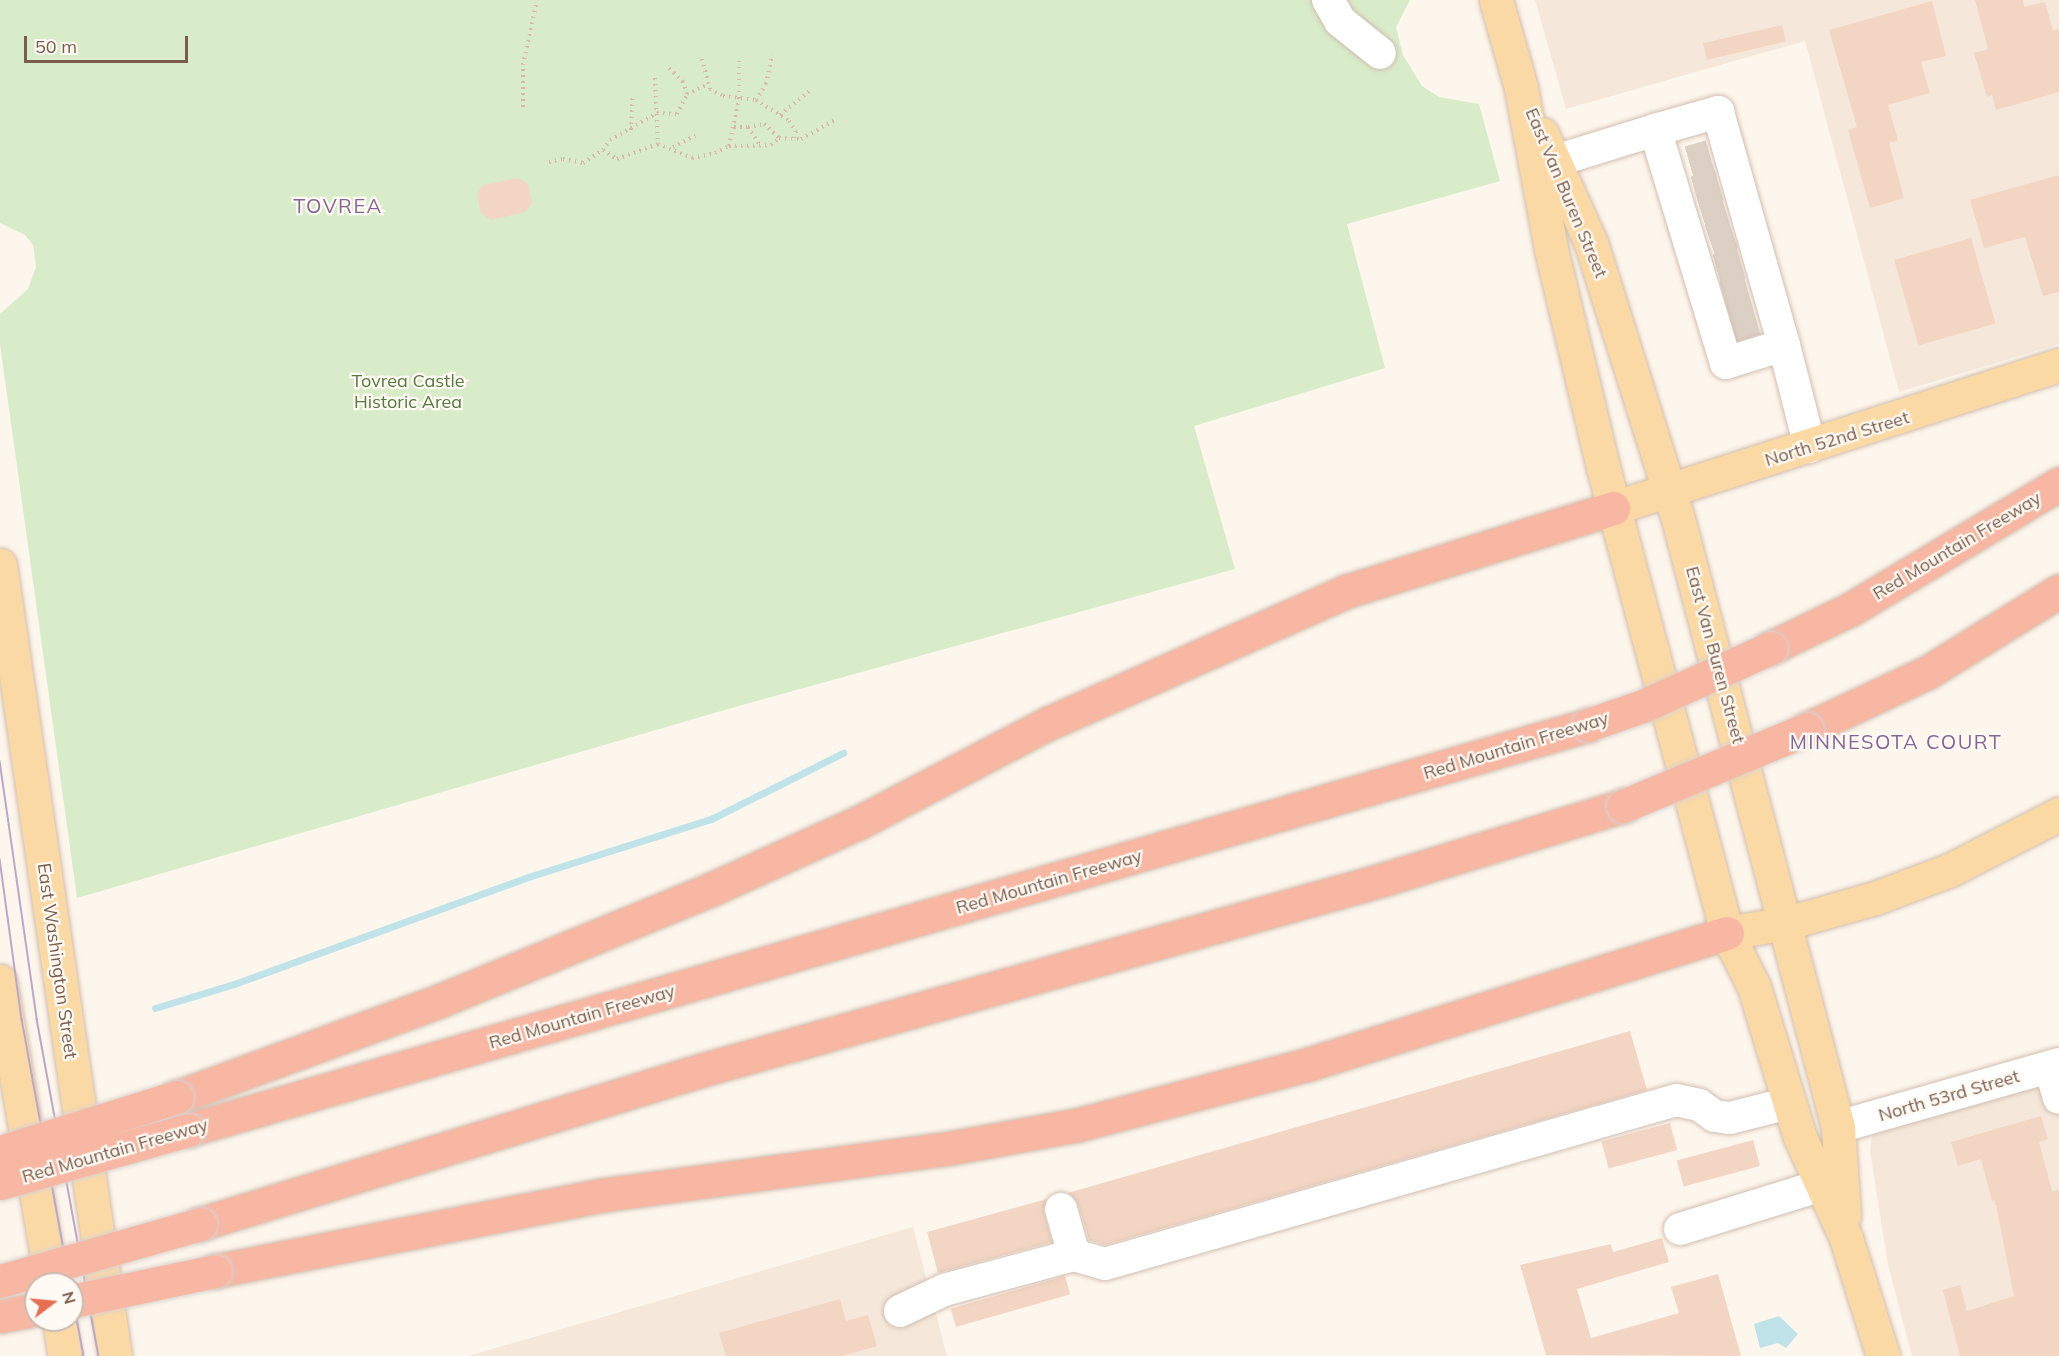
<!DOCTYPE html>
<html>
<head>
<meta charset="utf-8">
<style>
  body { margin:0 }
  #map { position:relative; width:2059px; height:1356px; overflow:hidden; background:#fdf6ec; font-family:Mulish,sans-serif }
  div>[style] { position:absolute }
  .residential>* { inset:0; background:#f5e8da }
  .green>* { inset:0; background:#d8ecc9 }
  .water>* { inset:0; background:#bfe3e8 }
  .stream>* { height:7px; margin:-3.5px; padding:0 3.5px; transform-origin:3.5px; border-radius:3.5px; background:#bfe3e8 }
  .building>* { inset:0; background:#f3d5c3; transform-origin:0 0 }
  .minor-tunnel>* { height:32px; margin-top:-16px; transform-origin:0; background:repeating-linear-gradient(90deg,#dcd0c4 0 32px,transparent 0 48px) }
  .path>* { height:4px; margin-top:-2px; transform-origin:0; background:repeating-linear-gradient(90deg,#d9b8a5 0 1.5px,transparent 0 6px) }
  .roads { filter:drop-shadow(0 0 2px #d1beb0) drop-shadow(0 0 2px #d1beb0) }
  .minor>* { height:32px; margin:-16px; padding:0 16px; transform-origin:16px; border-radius:16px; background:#fff }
  .major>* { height:33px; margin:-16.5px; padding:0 16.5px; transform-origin:16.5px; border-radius:16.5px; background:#fbd9a5 }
  .highway>* { height:33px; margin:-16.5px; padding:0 16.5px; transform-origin:16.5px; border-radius:16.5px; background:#f7b7a3 }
  .tram>* { height:1.5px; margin:-0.75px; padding:0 0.75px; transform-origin:0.75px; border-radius:0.75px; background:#b9a8c9 }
  .bridges { filter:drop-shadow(0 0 2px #dad1cd) drop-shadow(0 0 2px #dad1cd) }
  .highway-bridge>* { height:33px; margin:-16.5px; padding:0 16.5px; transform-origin:16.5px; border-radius:16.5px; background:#f7b7a3 }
  span { translate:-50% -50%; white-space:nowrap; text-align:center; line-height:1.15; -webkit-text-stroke:4.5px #fffaf3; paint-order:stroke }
  .street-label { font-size:18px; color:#7a5c4d }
  .park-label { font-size:18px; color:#537a41 }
  .neighbourhood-label { font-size:20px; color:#846695; letter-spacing:1.5px }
  .north { position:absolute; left:24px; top:1272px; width:60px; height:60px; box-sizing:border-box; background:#fffaf3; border:2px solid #cabbb1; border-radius:50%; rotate:74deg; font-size:16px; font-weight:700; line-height:24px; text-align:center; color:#7a5c4d }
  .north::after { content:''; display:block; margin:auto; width:21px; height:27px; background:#e76f51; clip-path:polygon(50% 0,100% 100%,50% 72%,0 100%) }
  .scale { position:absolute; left:24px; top:36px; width:164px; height:27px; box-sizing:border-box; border:3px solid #7a5c4d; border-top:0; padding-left:8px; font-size:18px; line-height:21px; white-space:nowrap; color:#7a5c4d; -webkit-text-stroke:4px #fffaf3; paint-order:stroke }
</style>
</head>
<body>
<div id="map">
  <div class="residential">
    <div style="clip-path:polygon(1535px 0,2059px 0,2059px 344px,1899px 392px,1805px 41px,1566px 109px)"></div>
    <div style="clip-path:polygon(2059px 1078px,2059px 1356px,1912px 1356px,1888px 1265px,1870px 1151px,1872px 1136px,1887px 1127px)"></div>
    <div style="clip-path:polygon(913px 1227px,947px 1356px,468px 1356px)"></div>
  </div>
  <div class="green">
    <div style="clip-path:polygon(0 0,1410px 0,1396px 27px,1403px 55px,1422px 86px,1439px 97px,1479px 104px,1500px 181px,1347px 224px,1385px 368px,1194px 426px,1235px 569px,742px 705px,77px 898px,0 344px,0 314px,28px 289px,36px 267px,33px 245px,25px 235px,0 223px)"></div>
  </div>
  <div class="water">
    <div style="clip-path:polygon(1779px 1316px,1798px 1334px,1786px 1348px,1778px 1343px,1760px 1348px,1754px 1324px)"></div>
  </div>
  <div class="stream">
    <div style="left:155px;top:1008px;width:83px;rotate:-16.9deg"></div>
    <div style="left:234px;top:984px;width:313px;rotate:-20deg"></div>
    <div style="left:528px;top:877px;width:192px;rotate:-17.6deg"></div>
    <div style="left:711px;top:819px;width:148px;rotate:-26.6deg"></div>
  </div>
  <div class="building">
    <div style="clip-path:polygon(1975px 0,2023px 0,2024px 7px,2045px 2px,2053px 31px,2059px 29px,2059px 92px,1996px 110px,1992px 95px,1987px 97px,1974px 53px,1988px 49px)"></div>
    <div style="clip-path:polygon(1932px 1px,1946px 56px,1921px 62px,1930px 93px,1888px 105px,1898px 140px,1889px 143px,1904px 198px,1870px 208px,1848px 130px,1857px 127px,1829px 30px)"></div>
    <div style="left:1782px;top:25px;width:17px;height:81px;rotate:77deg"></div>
    <div style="clip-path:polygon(2059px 175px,2059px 292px,2043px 296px,2025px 237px,1984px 248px,1970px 200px)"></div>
    <div style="clip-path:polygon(518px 178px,528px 184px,532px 203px,525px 212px,491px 220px,481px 213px,477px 194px,483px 185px)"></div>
    <div style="left:1971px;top:238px;width:89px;height:80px;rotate:74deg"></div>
    <div style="clip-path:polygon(1630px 1031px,1647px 1090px,1105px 1245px,1089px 1240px,1078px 1204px,1068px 1193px)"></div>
    <div style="clip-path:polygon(2041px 1116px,2048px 1139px,2039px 1142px,2052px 1191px,2059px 1190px,2059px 1356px,1960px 1356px,1943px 1290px,1960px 1285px,1967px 1311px,2014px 1296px,1995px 1200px,1992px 1201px,1981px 1159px,1958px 1166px,1951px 1142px)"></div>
    <div style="left:1670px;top:1123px;width:28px;height:71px;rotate:75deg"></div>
    <div style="left:1753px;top:1140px;width:27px;height:79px;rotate:75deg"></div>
    <div style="clip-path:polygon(1047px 1199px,1044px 1213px,1052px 1242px,938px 1273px,927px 1232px)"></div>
    <div style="clip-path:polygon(1662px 1238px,1669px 1262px,1577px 1289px,1591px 1338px,1679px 1313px,1671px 1287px,1718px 1274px,1741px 1356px,1546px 1355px,1520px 1265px,1611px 1244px,1613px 1252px)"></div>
    <div style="left:1065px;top:1276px;width:19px;height:119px;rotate:74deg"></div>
    <div style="clip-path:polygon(840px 1299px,846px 1321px,868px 1315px,877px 1346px,842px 1356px,726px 1356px,719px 1333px)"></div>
  </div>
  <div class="minor-tunnel">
    <div style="left:1689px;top:162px;width:22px;rotate:-16deg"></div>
    <div style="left:1695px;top:192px;width:25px;rotate:-16deg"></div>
    <div style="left:1702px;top:215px;width:24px;rotate:-17deg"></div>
    <div style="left:1710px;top:241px;width:24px;rotate:-19deg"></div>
    <div style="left:1717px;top:270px;width:25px;rotate:-16deg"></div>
    <div style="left:1724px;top:298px;width:25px;rotate:-16deg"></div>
    <div style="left:1732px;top:326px;width:25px;rotate:-16deg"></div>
  </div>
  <div class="path">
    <div style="left:702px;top:59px;width:31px;rotate:75deg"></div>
    <div style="left:710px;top:89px;width:15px;rotate:28deg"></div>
    <div style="left:723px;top:96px;width:33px;rotate:7deg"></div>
    <div style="left:756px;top:100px;width:39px;rotate:32deg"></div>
    <div style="left:789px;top:121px;width:12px;rotate:55deg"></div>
    <div style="left:796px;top:131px;width:7px;rotate:106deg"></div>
    <div style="left:655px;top:78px;width:66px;rotate:87.4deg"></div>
    <div style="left:687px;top:94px;width:23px;rotate:-25deg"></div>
    <div style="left:756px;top:100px;width:19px;rotate:-58deg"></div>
    <div style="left:766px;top:84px;width:30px;rotate:-78deg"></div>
    <div style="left:523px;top:107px;width:42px;rotate:-90deg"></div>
    <div style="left:523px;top:65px;width:66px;rotate:-77.8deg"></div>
    <div style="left:780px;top:115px;width:41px;rotate:-39.1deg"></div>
    <div style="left:734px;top:127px;width:14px"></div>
    <div style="left:748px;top:127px;width:20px;rotate:57deg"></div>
    <div style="left:748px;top:127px;width:16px;rotate:-11deg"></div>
    <div style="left:764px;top:124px;width:21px;rotate:43deg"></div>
    <div style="left:631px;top:130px;width:35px;rotate:-87deg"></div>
    <div style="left:729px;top:146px;width:49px;rotate:-78.2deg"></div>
    <div style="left:739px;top:98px;width:41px;rotate:-90deg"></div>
    <div style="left:673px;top:147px;width:25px;rotate:-27deg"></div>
    <div style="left:603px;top:150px;width:17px;rotate:33deg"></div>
    <div style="left:617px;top:159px;width:44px;rotate:-20.1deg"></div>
    <div style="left:658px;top:144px;width:37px;rotate:22deg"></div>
    <div style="left:692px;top:158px;width:24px;rotate:-12deg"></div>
    <div style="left:715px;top:153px;width:16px;rotate:-27deg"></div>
    <div style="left:729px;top:146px;width:42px;rotate:-1.4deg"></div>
    <div style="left:771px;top:145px;width:11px;rotate:-41deg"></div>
    <div style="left:779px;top:138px;width:22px;rotate:3deg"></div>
    <div style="left:801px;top:139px;width:39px;rotate:-29deg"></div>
    <div style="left:549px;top:162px;width:14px;rotate:-12deg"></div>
    <div style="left:563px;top:159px;width:20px;rotate:11deg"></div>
    <div style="left:583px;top:163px;width:24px;rotate:-33deg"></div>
    <div style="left:603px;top:150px;width:12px;rotate:-55deg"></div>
    <div style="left:610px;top:140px;width:54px;rotate:-29.9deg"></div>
    <div style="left:657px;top:113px;width:20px;rotate:3deg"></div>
    <div style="left:677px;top:114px;width:22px;rotate:-63deg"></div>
    <div style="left:687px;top:94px;width:13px;rotate:-108deg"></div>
    <div style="left:683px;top:82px;width:20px;rotate:-135deg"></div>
  </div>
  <div class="roads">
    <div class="minor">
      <div style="left:1328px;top:0;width:24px;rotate:60deg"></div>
      <div style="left:1340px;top:21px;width:51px;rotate:38.7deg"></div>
      <div style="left:1555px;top:161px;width:105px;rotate:-17.2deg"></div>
      <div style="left:1655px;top:130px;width:66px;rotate:-15.9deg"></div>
      <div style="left:1718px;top:112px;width:242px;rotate:74.2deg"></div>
      <div style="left:1784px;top:345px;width:61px;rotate:162.8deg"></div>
      <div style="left:1726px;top:363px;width:244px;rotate:-106.9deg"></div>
      <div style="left:1784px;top:345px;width:105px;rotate:75.7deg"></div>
      <div style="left:2050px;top:1067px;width:32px;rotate:74deg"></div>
      <div style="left:1838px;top:1127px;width:230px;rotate:-15.9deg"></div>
      <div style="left:1061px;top:1209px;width:48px;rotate:74.2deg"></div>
      <div style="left:1680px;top:1229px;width:149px;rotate:-17.2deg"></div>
      <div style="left:900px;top:1311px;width:49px;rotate:-25.5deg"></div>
      <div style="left:944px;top:1290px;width:135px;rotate:-15.1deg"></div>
      <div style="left:1074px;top:1255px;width:32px;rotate:16deg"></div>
      <div style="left:1105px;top:1264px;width:594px;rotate:-16.02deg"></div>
      <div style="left:1676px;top:1100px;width:24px;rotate:12deg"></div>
      <div style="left:1699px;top:1105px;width:19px;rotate:35deg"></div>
      <div style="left:1715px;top:1116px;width:15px;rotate:8deg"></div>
      <div style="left:1730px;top:1118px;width:61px;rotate:-14.3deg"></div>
    </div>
    <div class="major">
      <div style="left:1496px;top:0;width:91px;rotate:74.1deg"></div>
      <div style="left:1521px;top:88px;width:164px;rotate:79.4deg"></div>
      <div style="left:1551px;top:249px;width:224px;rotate:76.6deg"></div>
      <div style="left:1603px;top:467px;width:482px;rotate:75.1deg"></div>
      <div style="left:1727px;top:933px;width:60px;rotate:63.4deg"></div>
      <div style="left:1754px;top:987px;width:157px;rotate:73deg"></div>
      <div style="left:1800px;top:1137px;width:111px;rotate:65.5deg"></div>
      <div style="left:1846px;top:1238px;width:124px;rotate:72.6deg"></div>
      <div style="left:1542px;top:134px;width:120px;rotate:65.8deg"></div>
      <div style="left:1591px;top:243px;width:285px;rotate:72.5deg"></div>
      <div style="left:1677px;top:515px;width:633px;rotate:75.26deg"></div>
      <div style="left:1838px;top:1127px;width:89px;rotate:86.1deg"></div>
      <div style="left:1613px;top:508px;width:468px;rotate:-17.8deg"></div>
      <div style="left:0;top:565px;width:799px;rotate:81.73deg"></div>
      <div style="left:1727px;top:933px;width:61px;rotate:-9.5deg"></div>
      <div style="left:1787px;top:923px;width:91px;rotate:-15.9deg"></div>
      <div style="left:1875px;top:898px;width:80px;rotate:-20.5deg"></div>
      <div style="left:1950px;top:870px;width:123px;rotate:-27.2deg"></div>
      <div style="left:0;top:981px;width:307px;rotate:80.3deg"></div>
      <div style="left:59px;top:1320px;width:36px;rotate:81deg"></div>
    </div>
    <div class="highway">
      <div style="left:1770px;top:648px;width:90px;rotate:-25.7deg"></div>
      <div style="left:1851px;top:609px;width:243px;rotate:-31deg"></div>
      <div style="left:1807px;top:729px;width:134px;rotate:-25.2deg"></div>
      <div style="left:1928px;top:672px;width:154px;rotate:-31.7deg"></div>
      <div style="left:177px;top:1097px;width:279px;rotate:-20.1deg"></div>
      <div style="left:439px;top:1001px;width:295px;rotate:-22.3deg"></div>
      <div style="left:712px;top:889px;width:162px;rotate:-24.4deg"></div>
      <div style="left:860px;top:822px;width:211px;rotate:-27.7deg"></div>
      <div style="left:1047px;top:724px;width:328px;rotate:-23.9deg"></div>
      <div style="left:1347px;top:591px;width:279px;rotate:-17.3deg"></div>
      <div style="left:188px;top:1130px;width:1457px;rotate:-16.13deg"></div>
      <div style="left:200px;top:1224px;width:525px;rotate:-17.05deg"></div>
      <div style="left:702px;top:1070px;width:709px;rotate:-15.62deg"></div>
      <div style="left:1385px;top:879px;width:249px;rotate:-17.1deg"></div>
      <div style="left:215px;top:1271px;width:395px;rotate:-11.1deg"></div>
      <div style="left:603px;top:1195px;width:350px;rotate:-7.7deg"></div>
      <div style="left:950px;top:1148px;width:129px;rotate:-10.3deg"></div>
      <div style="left:1077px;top:1125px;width:240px;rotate:-14.7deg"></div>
      <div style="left:1309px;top:1064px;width:438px;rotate:-17.4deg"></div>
      <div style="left:0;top:1316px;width:37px;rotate:-11deg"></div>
    </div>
  </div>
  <div class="tram">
    <div style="left:0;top:761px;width:261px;rotate:81.8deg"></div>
    <div style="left:37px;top:1019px;width:343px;rotate:79.6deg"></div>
    <div style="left:0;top:859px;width:162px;rotate:82.2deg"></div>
    <div style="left:22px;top:1019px;width:269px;rotate:79.7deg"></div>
    <div style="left:72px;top:1292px;width:65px;rotate:79.4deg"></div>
  </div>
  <div class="bridges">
    <div class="highway-bridge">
      <div style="left:1588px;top:725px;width:58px;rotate:-19.1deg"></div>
      <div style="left:1643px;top:706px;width:140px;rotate:-24.5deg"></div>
      <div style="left:1623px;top:806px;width:199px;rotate:-22.7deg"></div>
      <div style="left:0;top:1152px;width:185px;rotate:-17.3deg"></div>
      <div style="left:0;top:1183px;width:195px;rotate:-15.7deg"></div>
      <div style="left:0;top:1281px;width:208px;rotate:-15.9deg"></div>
      <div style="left:72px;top:1301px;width:146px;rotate:-11.8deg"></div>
    </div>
  </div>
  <div class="street-label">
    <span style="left:1566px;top:193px;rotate:67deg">East Van Buren Street</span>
    <span style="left:1837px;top:439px;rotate:-17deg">North 52nd Street</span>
    <span style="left:1957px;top:546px;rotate:-31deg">Red Mountain Freeway</span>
    <span style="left:1715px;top:655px;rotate:75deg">East Van Buren Street</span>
    <span style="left:1516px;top:746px;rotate:-17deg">Red Mountain Freeway</span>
    <span style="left:1049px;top:882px;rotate:-16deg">Red Mountain Freeway</span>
    <span style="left:57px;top:961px;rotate:82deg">East Washington Street</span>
    <span style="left:582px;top:1017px;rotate:-16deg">Red Mountain Freeway</span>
    <span style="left:1949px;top:1096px;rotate:-16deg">North 53rd Street</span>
    <span style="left:115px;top:1151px;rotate:-16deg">Red Mountain Freeway</span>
  </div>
  <div class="park-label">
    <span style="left:408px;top:392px">Tovrea Castle<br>Historic Area</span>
  </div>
  <div class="neighbourhood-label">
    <span style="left:338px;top:205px">TOVREA</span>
    <span style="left:1896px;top:741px">MINNESOTA COURT</span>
  </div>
  <div class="north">N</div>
  <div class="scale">50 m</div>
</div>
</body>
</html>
